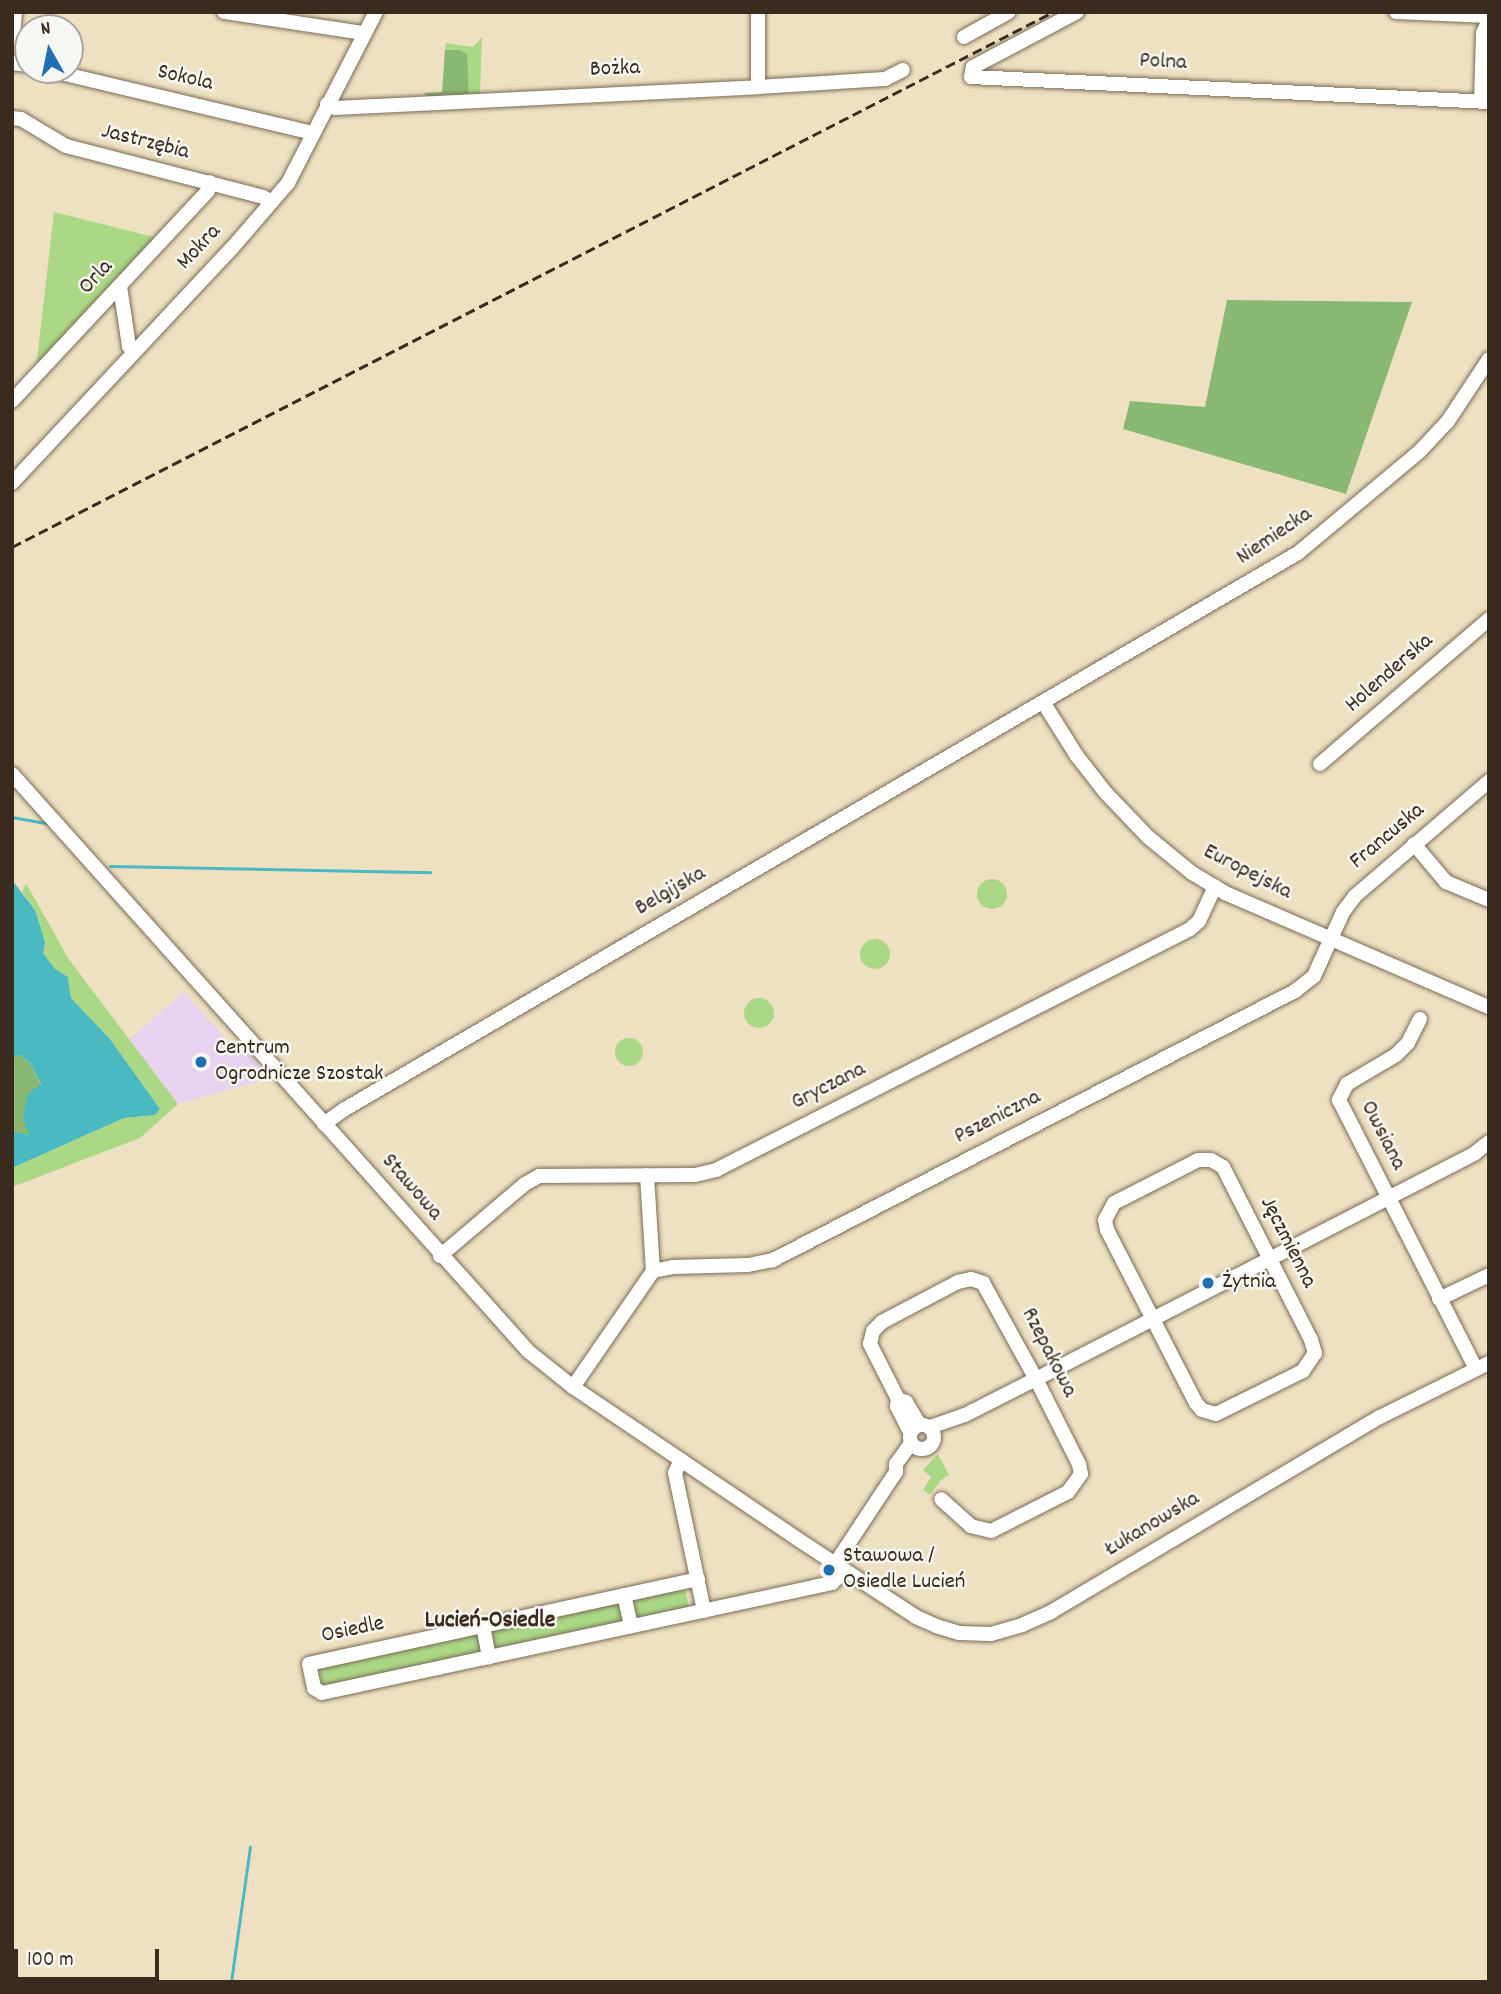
<!DOCTYPE html>
<html>
<head>
<meta charset="utf-8">
<style>
  body { margin:0 }
  #map { position:relative; width:1501px; height:1994px; overflow:hidden; background:#eee1c2; font-family:Dekko,sans-serif }
  div>[style] { position:absolute }
  .built>* { inset:0; background:#e7d2ef }
  .green>* { inset:0; background:#abd885; transform-origin:0 0 }
  .round { border-radius:50% }
  .forest>* { inset:0; background:#88b872 }
  .water>* { inset:0; background:#4ab9c1 }
  .stream>* { height:2.5px; margin:-1.25px; padding:0 1.25px; transform-origin:1.25px; border-radius:1.25px; background:#4ab9c1 }
  .roads { filter:drop-shadow(0 0 2px #7a6a57) drop-shadow(0 0 2px #7a6a57) }
  .minor>* { height:14px; margin:-7px; padding:0 7px; transform-origin:7px; border-radius:7px; background:#fff }
  .minor>.ring { margin:-7px; padding:0; box-sizing:content-box; background:none; border:14px solid #fff; border-radius:50% }
  .rail>* { height:2.5px; margin-top:-1.25px; transform-origin:0; background:repeating-linear-gradient(90deg,#3b2a1e 0 10px,transparent 0 15px) }
  .dots>* { width:19px; height:19px; translate:-50% -50%; box-sizing:border-box; border:4px solid #f6f6f2; border-radius:50% }
  span { translate:-50% -50%; white-space:nowrap; text-align:center; line-height:1.15; -webkit-text-stroke:5px #f6f6f2; paint-order:stroke }
  .street-label { font-size:23px; color:#3b2a1e }
  .poi-label { font-size:23px; color:#3b2a1e }
  .left { translate:0 -50%; text-align:left }
  .neighbourhood-label { font-size:24px; color:#3b2a1e; font-weight:700 }
  .frame { position:absolute; inset:0; border:14px solid #3b2a1e; pointer-events:none }
  .north { position:absolute; left:14px; top:14px; width:70px; height:70px; box-sizing:border-box; background:#f6f6f2; border:2px solid #aba49d; border-radius:50%; rotate:351deg; font-size:19px; font-weight:700; line-height:28px; text-align:center; color:#3b2a1e }
  .north::after { content:''; display:block; margin:auto; width:24px; height:32px; background:#1f6fb2; clip-path:polygon(50% 0,100% 100%,50% 72%,0 100%) }
  .scale { position:absolute; left:14px; top:1949px; width:145px; height:32px; box-sizing:border-box; border:4px solid #3b2a1e; border-top:0; padding-left:9px; font-size:21px; line-height:24px; white-space:nowrap; color:#3b2a1e; -webkit-text-stroke:5px #f6f6f2; paint-order:stroke }
</style>
</head>
<body>
<div id="map">
  <div class="built">
    <div style="clip-path:polygon(184px 992px,232px 1046px,239px 1042px,270px 1078px,178px 1104px,129px 1040px)"></div>
  </div>
  <div class="green">
    <div style="clip-path:polygon(482px 37px,480px 94px,469px 95px,466px 54px,445px 50px,446px 43px,473px 47px)"></div>
    <div style="clip-path:polygon(54px 212px,158px 238px,71px 327px,70px 332px,36px 369px)"></div>
    <div class="round" style="left:977px;top:879px;width:30px;height:30px"></div>
    <div style="clip-path:polygon(26px 883px,68px 958px,178px 1104px,140px 1138px,12px 1187px,12px 1168px,124px 1118px,155px 1115px,160px 1109px,110px 1039px,71px 998px,68px 977px,55px 969px,43px 953px,35px 910px,22px 892px)"></div>
    <div class="round" style="left:860px;top:939px;width:30px;height:30px"></div>
    <div class="round" style="left:744px;top:998px;width:30px;height:30px"></div>
    <div class="round" style="left:615px;top:1038px;width:28px;height:28px"></div>
    <div style="clip-path:polygon(938px 1454px,949px 1475px,941px 1480px,930px 1495px,923px 1490px,931px 1477px,923px 1470px)"></div>
    <div style="left:685px;top:1588px;width:21px;height:53px;rotate:79deg"></div>
    <div style="left:619px;top:1603px;width:19px;height:131px;rotate:78deg"></div>
    <div style="clip-path:polygon(477px 1633px,482px 1653px,329px 1689px,321px 1684px,320px 1666px)"></div>
  </div>
  <div class="forest">
    <div style="clip-path:polygon(445px 50px,460px 50px,467px 54px,469px 95px,426px 96px,424px 93px,442px 92px)"></div>
    <div style="clip-path:polygon(1227px 300px,1412px 302px,1346px 494px,1123px 429px,1130px 401px,1205px 407px)"></div>
    <div style="clip-path:polygon(20px 1055px,30px 1063px,41px 1085px,29px 1135px,12px 1131px,12px 1057px)"></div>
  </div>
  <div class="water">
    <div style="clip-path:polygon(12px 880px,35px 910px,45px 942px,43px 953px,55px 969px,68px 977px,71px 998px,110px 1039px,160px 1109px,155px 1115px,124px 1118px,12px 1168px,12px 1131px,29px 1135px,23px 1117px,28px 1094px,41px 1084px,30px 1063px,20px 1055px,12px 1057px)"></div>
  </div>
  <div class="stream">
    <div style="left:12px;top:817px;width:35px;rotate:10deg"></div>
    <div style="left:110px;top:866px;width:320px;rotate:1.1deg"></div>
    <div style="left:231px;top:1982px;width:136px;rotate:-82deg"></div>
  </div>
  <div class="roads">
    <div class="minor">
      <div style="left:224px;top:12px;width:141px;rotate:8.6deg"></div>
      <div style="left:1077px;top:12px;width:118px;rotate:152.1deg"></div>
      <div style="left:973px;top:67px;width:10px;rotate:101deg"></div>
      <div style="left:971px;top:77px;width:519px;rotate:2.76deg"></div>
      <div style="left:1396px;top:12px;width:93px;rotate:2.5deg"></div>
      <div style="left:964px;top:37px;width:51px;rotate:-29.1deg"></div>
      <div style="left:12px;top:46px;width:34px;rotate:-85deg"></div>
      <div style="left:12px;top:63px;width:16px;rotate:7deg"></div>
      <div style="left:48px;top:70px;width:271px;rotate:13.4deg"></div>
      <div style="left:758px;top:87px;width:75px;rotate:-90deg"></div>
      <div style="left:1481px;top:102px;width:69px;rotate:-88.3deg"></div>
      <div style="left:1483px;top:33px;width:14px;rotate:-65deg"></div>
      <div style="left:327px;top:104px;width:9px;rotate:27deg"></div>
      <div style="left:335px;top:108px;width:424px;rotate:-2.8deg"></div>
      <div style="left:758px;top:87px;width:127px;rotate:-3.6deg"></div>
      <div style="left:885px;top:79px;width:20px;rotate:-27deg"></div>
      <div style="left:12px;top:118px;width:9px;rotate:6deg"></div>
      <div style="left:21px;top:119px;width:52px;rotate:31deg"></div>
      <div style="left:66px;top:146px;width:203px;rotate:14.5deg"></div>
      <div style="left:263px;top:197px;width:10px;rotate:29deg"></div>
      <div style="left:120px;top:286px;width:61px;rotate:81.5deg"></div>
      <div style="left:129px;top:346px;width:7px;rotate:45deg"></div>
      <div style="left:12px;top:401px;width:287px;rotate:-47deg"></div>
      <div style="left:208px;top:191px;width:9px;rotate:-77deg"></div>
      <div style="left:12px;top:483px;width:323px;rotate:-46.9deg"></div>
      <div style="left:233px;top:247px;width:84px;rotate:-49.3deg"></div>
      <div style="left:288px;top:183px;width:192px;rotate:-62.8deg"></div>
      <div style="left:1043px;top:702px;width:64px;rotate:57.8deg"></div>
      <div style="left:1077px;top:756px;width:46px;rotate:52.1deg"></div>
      <div style="left:1105px;top:792px;width:62px;rotate:46.3deg"></div>
      <div style="left:1148px;top:837px;width:57px;rotate:39.3deg"></div>
      <div style="left:1192px;top:873px;width:39px;rotate:31deg"></div>
      <div style="left:1225px;top:893px;width:288px;rotate:23.4deg"></div>
      <div style="left:1320px;top:764px;width:223px;rotate:-40.6deg"></div>
      <div style="left:12px;top:774px;width:774px;rotate:48.19deg"></div>
      <div style="left:528px;top:1351px;width:58px;rotate:38.7deg"></div>
      <div style="left:573px;top:1387px;width:273px;rotate:34.1deg"></div>
      <div style="left:799px;top:1540px;width:140px;rotate:33.3deg"></div>
      <div style="left:916px;top:1617px;width:22px;rotate:24deg"></div>
      <div style="left:936px;top:1626px;width:24px;rotate:17deg"></div>
      <div style="left:959px;top:1633px;width:32px;rotate:2deg"></div>
      <div style="left:991px;top:1634px;width:32px;rotate:-16deg"></div>
      <div style="left:1022px;top:1625px;width:32px;rotate:-24deg"></div>
      <div style="left:1051px;top:1612px;width:382px;rotate:-30.7deg"></div>
      <div style="left:1380px;top:1417px;width:122px;rotate:-26.4deg"></div>
      <div style="left:1414px;top:844px;width:50px;rotate:49.9deg"></div>
      <div style="left:1446px;top:882px;width:47px;rotate:22.7deg"></div>
      <div style="left:1420px;top:1019px;width:27px;rotate:117deg"></div>
      <div style="left:1408px;top:1043px;width:17px;rotate:135deg"></div>
      <div style="left:1396px;top:1055px;width:57px;rotate:149.4deg"></div>
      <div style="left:1347px;top:1084px;width:18px;rotate:117deg"></div>
      <div style="left:1339px;top:1100px;width:302px;rotate:63deg"></div>
      <div style="left:324px;top:1124px;width:26px;rotate:-36deg"></div>
      <div style="left:345px;top:1109px;width:1103px;rotate:-30.26deg"></div>
      <div style="left:1298px;top:553px;width:159px;rotate:-39.9deg"></div>
      <div style="left:1420px;top:451px;width:41px;rotate:-47deg"></div>
      <div style="left:1448px;top:421px;width:74px;rotate:-56.5deg"></div>
      <div style="left:1198px;top:1160px;width:13px"></div>
      <div style="left:1211px;top:1160px;width:14px;rotate:30deg"></div>
      <div style="left:1223px;top:1167px;width:194px;rotate:63deg"></div>
      <div style="left:1311px;top:1340px;width:14px;rotate:73deg"></div>
      <div style="left:1315px;top:1353px;width:22px;rotate:124deg"></div>
      <div style="left:1303px;top:1371px;width:97px;rotate:153.7deg"></div>
      <div style="left:1216px;top:1414px;width:15px;rotate:-164deg"></div>
      <div style="left:1202px;top:1410px;width:9px;rotate:-131deg"></div>
      <div style="left:1196px;top:1403px;width:195px;rotate:-117.2deg"></div>
      <div style="left:1107px;top:1230px;width:10px;rotate:-101deg"></div>
      <div style="left:1105px;top:1220px;width:19px;rotate:-62deg"></div>
      <div style="left:1114px;top:1203px;width:94px;rotate:-27.1deg"></div>
      <div style="left:440px;top:1256px;width:111px;rotate:-40.3deg"></div>
      <div style="left:525px;top:1184px;width:16px;rotate:-30deg"></div>
      <div style="left:539px;top:1176px;width:156px;rotate:-0.4deg"></div>
      <div style="left:695px;top:1175px;width:22px;rotate:-13deg"></div>
      <div style="left:716px;top:1170px;width:532px;rotate:-26.95deg"></div>
      <div style="left:1190px;top:929px;width:12px;rotate:-42deg"></div>
      <div style="left:1199px;top:921px;width:38px;rotate:-65deg"></div>
      <div style="left:653px;top:1271px;width:20px;rotate:-11deg"></div>
      <div style="left:673px;top:1267px;width:75px;rotate:-1.5deg"></div>
      <div style="left:748px;top:1265px;width:25px;rotate:-11deg"></div>
      <div style="left:773px;top:1260px;width:587px;rotate:-27.26deg"></div>
      <div style="left:1295px;top:991px;width:24px;rotate:-38deg"></div>
      <div style="left:1314px;top:976px;width:70px;rotate:-65.6deg"></div>
      <div style="left:1343px;top:912px;width:20px;rotate:-53deg"></div>
      <div style="left:1355px;top:896px;width:177px;rotate:-40.6deg"></div>
      <div style="left:1439px;top:1299px;width:55px;rotate:-25.6deg"></div>
      <div style="left:573px;top:1387px;width:141px;rotate:-55.4deg"></div>
      <div style="left:653px;top:1271px;width:96px;rotate:-93.6deg"></div>
      <div style="left:898px;top:1399px;width:9px;rotate:21deg"></div>
      <div style="left:906px;top:1402px;width:26px;rotate:59deg"></div>
      <div class="ring" style="left:910px;top:1425px;width:10px;height:10px"></div>
      <div style="left:930px;top:1427px;width:37px;rotate:-19deg"></div>
      <div style="left:965px;top:1415px;width:80px;rotate:-26.9deg"></div>
      <div style="left:1036px;top:1379px;width:494px;rotate:-27.2deg"></div>
      <div style="left:1475px;top:1153px;width:18px;rotate:-38deg"></div>
      <div style="left:910px;top:1432px;width:29px;rotate:-117deg"></div>
      <div style="left:897px;top:1406px;width:7px;rotate:-82deg"></div>
      <div style="left:898px;top:1399px;width:62px;rotate:-117deg"></div>
      <div style="left:870px;top:1344px;width:13px;rotate:-77deg"></div>
      <div style="left:873px;top:1331px;width:13px;rotate:-45deg"></div>
      <div style="left:882px;top:1322px;width:86px;rotate:-27.8deg"></div>
      <div style="left:958px;top:1282px;width:13px;rotate:-13deg"></div>
      <div style="left:971px;top:1279px;width:13px;rotate:18deg"></div>
      <div style="left:983px;top:1283px;width:110px;rotate:61.1deg"></div>
      <div style="left:1036px;top:1379px;width:95px;rotate:63.2deg"></div>
      <div style="left:1079px;top:1464px;width:10px;rotate:79deg"></div>
      <div style="left:1081px;top:1474px;width:22px;rotate:126deg"></div>
      <div style="left:1068px;top:1492px;width:86px;rotate:153.1deg"></div>
      <div style="left:991px;top:1531px;width:21px;rotate:-166deg"></div>
      <div style="left:971px;top:1526px;width:40px;rotate:-138deg"></div>
      <div style="left:681px;top:1460px;width:14px;rotate:115deg"></div>
      <div style="left:675px;top:1473px;width:141px;rotate:78.1deg"></div>
      <div style="left:835px;top:1564px;width:110px;rotate:-56.5deg"></div>
      <div style="left:896px;top:1472px;width:8px;rotate:-90deg"></div>
      <div style="left:896px;top:1464px;width:26px;rotate:-54deg"></div>
      <div style="left:698px;top:1579px;width:398px;rotate:167.7deg"></div>
      <div style="left:309px;top:1664px;width:25px;rotate:78deg"></div>
      <div style="left:314px;top:1688px;width:9px;rotate:32deg"></div>
      <div style="left:322px;top:1693px;width:522px;rotate:-12.17deg"></div>
      <div style="left:832px;top:1583px;width:18px;rotate:-43deg"></div>
      <div style="left:624px;top:1595px;width:32px;rotate:77deg"></div>
      <div style="left:483px;top:1626px;width:32px;rotate:79deg"></div>
    </div>
  </div>
  <div class="rail">
    <div style="left:12px;top:547px;width:1170px;rotate:-27.2deg"></div>
  </div>
  <div class="dots">
    <div style="left:201px;top:1062px;background:#1f6fb2"></div>
    <div style="left:1208px;top:1283px;background:#1f6fb2"></div>
    <div style="left:829px;top:1570px;background:#1f6fb2"></div>
  </div>
  <div class="street-label">
    <span style="left:1163px;top:63px;rotate:3deg">Polna</span>
    <span style="left:615px;top:70px;rotate:-2deg">Bożka</span>
    <span style="left:185px;top:79px;rotate:13deg">Sokola</span>
    <span style="left:145px;top:143px;rotate:14deg">Jastrzębia</span>
    <span style="left:200px;top:248px;rotate:-47deg">Mokra</span>
    <span style="left:97px;top:278px;rotate:-47deg">Orla</span>
    <span style="left:1275px;top:537px;rotate:-34deg">Niemiecka</span>
    <span style="left:1390px;top:674px;rotate:-41deg">Holenderska</span>
    <span style="left:1388px;top:837px;rotate:-40deg">Francuska</span>
    <span style="left:1247px;top:873px;rotate:27deg">Europejska</span>
    <span style="left:671px;top:892px;rotate:-30deg">Belgijska</span>
    <span style="left:829px;top:1087px;rotate:-27deg">Gryczana</span>
    <span style="left:998px;top:1118px;rotate:-27deg">Pszeniczna</span>
    <span style="left:1382px;top:1136px;rotate:63deg">Owsiana</span>
    <span style="left:411px;top:1188px;rotate:49deg">Stawowa</span>
    <span style="left:1287px;top:1243px;rotate:63deg">Jęczmienna</span>
    <span style="left:1048px;top:1353px;rotate:63deg">Rzepakowa</span>
    <span style="left:1153px;top:1525px;rotate:-31deg">Łukanowska</span>
    <span style="left:353px;top:1631px;rotate:-12deg">Osiedle</span>
  </div>
  <div class="poi-label">
    <span class="left" style="left:215px;top:1062px">Centrum<br>Ogrodnicze Szostak</span>
    <span class="left" style="left:1222px;top:1283px">Żytnia</span>
    <span class="left" style="left:843px;top:1570px">Stawowa /<br>Osiedle Lucień</span>
  </div>
  <div class="neighbourhood-label">
    <span style="left:490px;top:1622px">Lucień-Osiedle</span>
  </div>
  <div class="frame"></div>
  <div class="north">N</div>
  <div class="scale">100 m</div>
</div>
</body>
</html>
